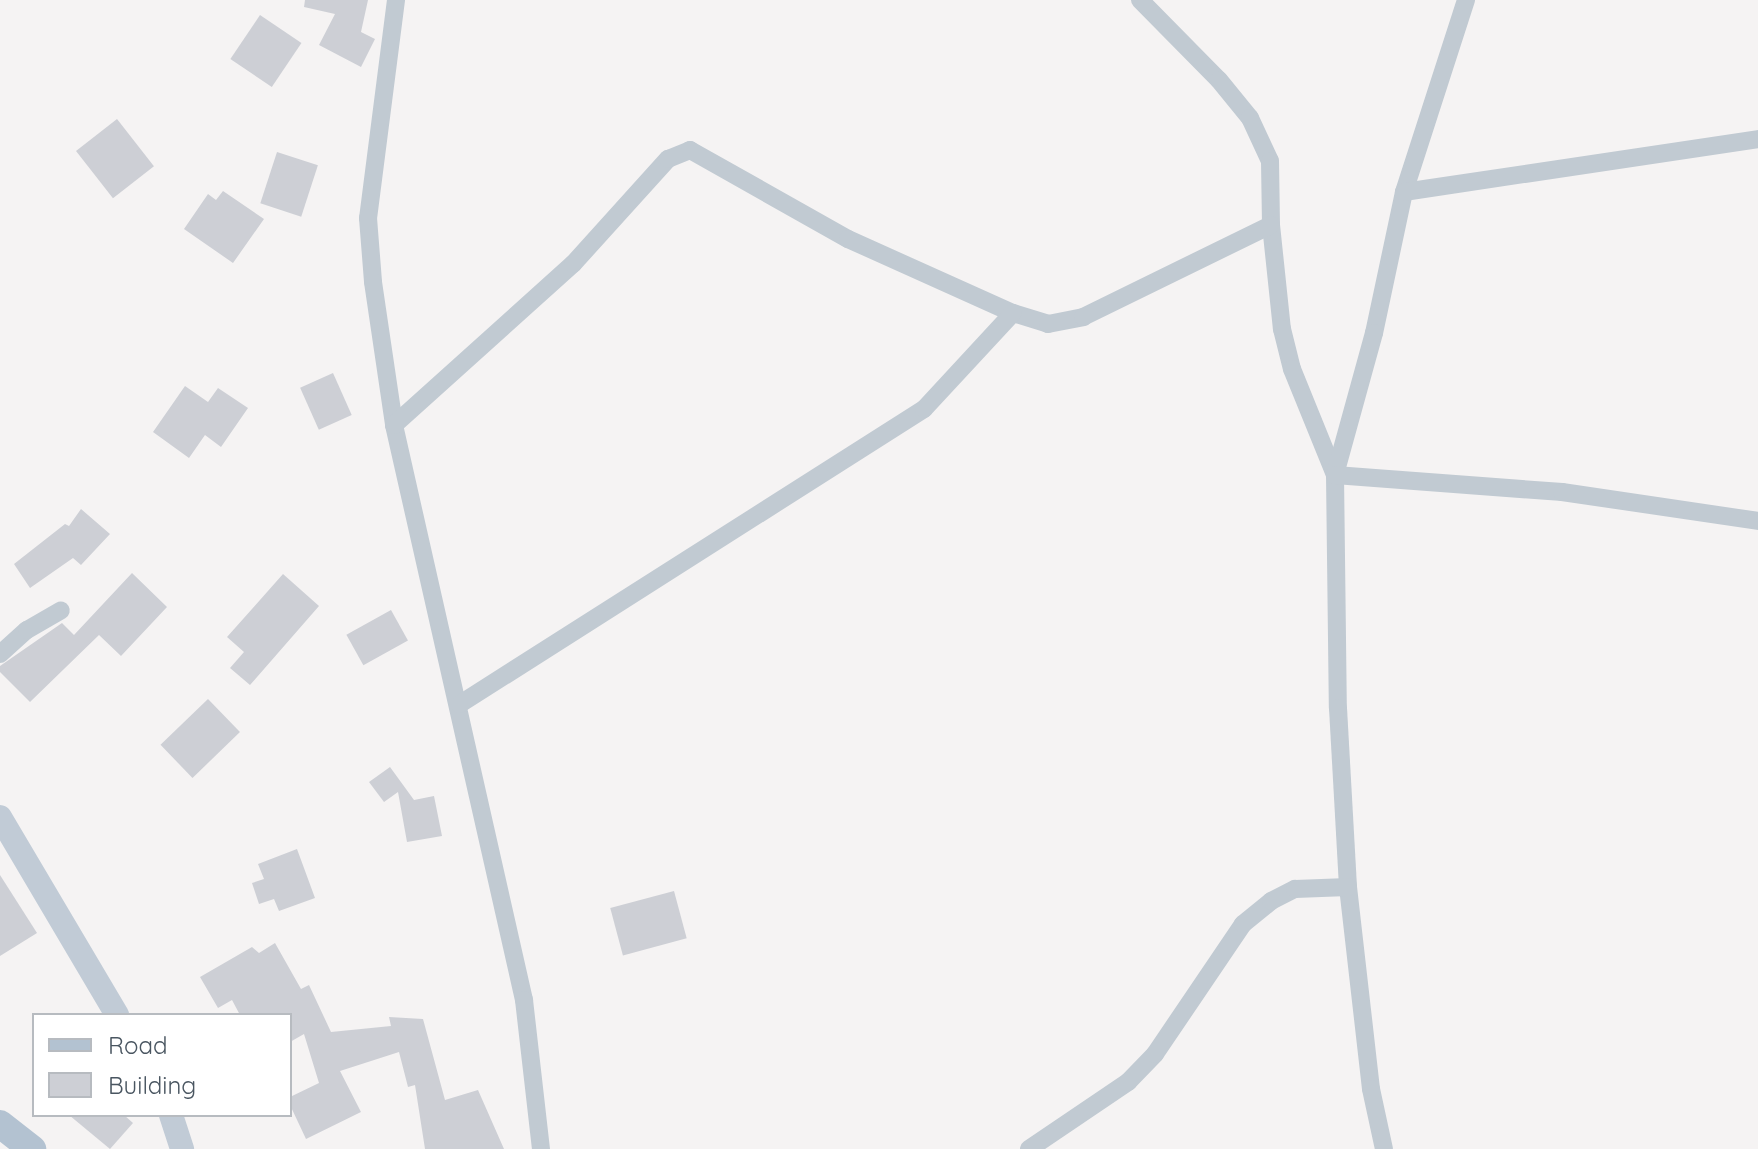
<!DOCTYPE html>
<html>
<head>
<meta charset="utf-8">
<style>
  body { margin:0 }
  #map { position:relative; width:1758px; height:1149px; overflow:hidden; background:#f5f3f3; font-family:Quicksand,sans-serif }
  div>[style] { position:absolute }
  .building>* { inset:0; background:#cdcfd5; transform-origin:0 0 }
  .street>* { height:18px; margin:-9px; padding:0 9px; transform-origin:9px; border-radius:9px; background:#c1cad2 }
  .secondary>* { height:24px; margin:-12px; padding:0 12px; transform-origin:12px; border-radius:12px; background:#c1cbd6 }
  .primary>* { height:28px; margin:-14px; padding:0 14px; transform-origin:14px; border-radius:14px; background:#b3c2d1 }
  span { translate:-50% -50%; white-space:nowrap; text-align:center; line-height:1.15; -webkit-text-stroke:6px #fff; paint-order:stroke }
  .legend { position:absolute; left:32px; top:1013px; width:260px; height:104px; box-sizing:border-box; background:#fff; border:2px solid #b7bbc0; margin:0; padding:10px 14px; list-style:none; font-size:24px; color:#4a5661 }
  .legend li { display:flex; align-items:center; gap:16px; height:40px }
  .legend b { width:40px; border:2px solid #b7bbc0 }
</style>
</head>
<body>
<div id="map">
  <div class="building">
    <div style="clip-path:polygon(305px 0,368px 0,361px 32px,375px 39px,361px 67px,319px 45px,335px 14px,304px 7px)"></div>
    <div style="left:260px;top:15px;width:50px;height:53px;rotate:34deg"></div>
    <div style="left:117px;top:119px;width:60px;height:52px;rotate:52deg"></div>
    <div style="left:277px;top:152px;width:43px;height:54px;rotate:18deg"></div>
    <div style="clip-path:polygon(223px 191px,264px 219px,233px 263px,184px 229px,208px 194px,216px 200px)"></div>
    <div style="left:333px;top:373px;width:46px;height:36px;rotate:66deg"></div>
    <div style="clip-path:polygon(185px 386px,208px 402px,218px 388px,248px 408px,221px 447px,205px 435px,189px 458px,153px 432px)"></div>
    <div style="clip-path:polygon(81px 509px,110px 534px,81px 565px,73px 558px,30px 588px,14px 564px,65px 524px,69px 526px)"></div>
    <div style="clip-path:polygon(132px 573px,167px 607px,121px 656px,99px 635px,30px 702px,0 672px,0 666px,62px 623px,74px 635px)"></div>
    <div style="clip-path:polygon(283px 574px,319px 606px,250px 685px,230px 668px,244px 652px,227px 637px)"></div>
    <div style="left:391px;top:610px;width:35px;height:51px;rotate:61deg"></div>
    <div style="left:208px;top:699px;width:46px;height:66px;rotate:46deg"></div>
    <div style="clip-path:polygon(390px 767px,414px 800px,434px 796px,442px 836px,407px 842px,398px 792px,384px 802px,369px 782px)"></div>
    <div style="clip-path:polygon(297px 849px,315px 898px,279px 911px,274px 899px,259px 904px,252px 883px,264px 879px,258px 864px)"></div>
    <div style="clip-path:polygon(0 875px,37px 933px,0 956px)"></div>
    <div style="left:674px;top:891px;width:49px;height:66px;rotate:75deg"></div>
    <div style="clip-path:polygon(275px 943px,301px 989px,309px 985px,331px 1032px,391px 1026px,389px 1017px,423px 1019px,445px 1100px,478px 1090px,504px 1149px,425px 1149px,415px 1085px,408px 1087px,399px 1052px,340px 1071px,361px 1112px,306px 1139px,290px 1105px,290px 1097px,319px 1083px,304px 1034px,290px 1042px,290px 1015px,240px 1015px,232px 1000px,218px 1008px,200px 977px,252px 947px,259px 953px)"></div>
    <div style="clip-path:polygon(69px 1115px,124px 1115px,133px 1123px,110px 1149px)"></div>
  </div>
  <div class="street">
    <div style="left:396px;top:0;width:220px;rotate:97.3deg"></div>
    <div style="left:368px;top:218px;width:64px;rotate:85.5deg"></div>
    <div style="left:373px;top:282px;width:145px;rotate:81.6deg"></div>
    <div style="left:394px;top:425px;width:590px;rotate:77.26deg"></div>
    <div style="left:524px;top:1000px;width:150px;rotate:83.5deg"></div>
    <div style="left:1140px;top:0;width:112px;rotate:45.4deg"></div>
    <div style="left:1219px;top:80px;width:49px;rotate:50.8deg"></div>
    <div style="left:1250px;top:118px;width:47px;rotate:65.1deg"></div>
    <div style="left:1270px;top:161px;width:64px;rotate:89.1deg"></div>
    <div style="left:1271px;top:225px;width:105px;rotate:84deg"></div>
    <div style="left:1282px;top:329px;width:41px;rotate:76deg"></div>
    <div style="left:1292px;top:369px;width:114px;rotate:67.9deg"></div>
    <div style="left:1335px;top:475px;width:233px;rotate:89.3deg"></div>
    <div style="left:1338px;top:708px;width:179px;rotate:86.8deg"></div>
    <div style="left:1348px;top:887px;width:203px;rotate:83.5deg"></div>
    <div style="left:1371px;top:1089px;width:61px;rotate:77.8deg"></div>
    <div style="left:1466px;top:0;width:202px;rotate:107.9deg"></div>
    <div style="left:1404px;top:192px;width:144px;rotate:102deg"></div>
    <div style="left:1374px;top:333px;width:147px;rotate:105.4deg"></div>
    <div style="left:1335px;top:475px;width:228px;rotate:4.3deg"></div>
    <div style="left:1562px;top:492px;width:198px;rotate:8.4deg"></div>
    <div style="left:1404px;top:192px;width:358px;rotate:-8.5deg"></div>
    <div style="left:394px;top:425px;width:241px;rotate:-42deg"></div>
    <div style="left:573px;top:264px;width:142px;rotate:-47.9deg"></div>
    <div style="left:668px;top:159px;width:24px;rotate:-22deg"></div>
    <div style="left:690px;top:150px;width:181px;rotate:29.4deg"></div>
    <div style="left:848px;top:239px;width:181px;rotate:24.2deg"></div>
    <div style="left:1013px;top:313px;width:37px;rotate:17deg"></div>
    <div style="left:1048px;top:324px;width:36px;rotate:-11deg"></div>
    <div style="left:1083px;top:317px;width:209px;rotate:-26.1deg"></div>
    <div style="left:0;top:654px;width:36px;rotate:-42deg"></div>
    <div style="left:27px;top:630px;width:39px;rotate:-30deg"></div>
    <div style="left:460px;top:704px;width:550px;rotate:-32.45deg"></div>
    <div style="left:924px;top:409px;width:131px;rotate:-47.2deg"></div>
    <div style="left:1029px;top:1149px;width:120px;rotate:-34.1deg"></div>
    <div style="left:1128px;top:1082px;width:39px;rotate:-46deg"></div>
    <div style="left:1155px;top:1054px;width:157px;rotate:-55.9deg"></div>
    <div style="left:1243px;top:924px;width:36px;rotate:-39deg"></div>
    <div style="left:1271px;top:901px;width:27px;rotate:-27deg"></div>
    <div style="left:1295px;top:889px;width:53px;rotate:-2.2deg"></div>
  </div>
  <div class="secondary">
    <div style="left:0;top:817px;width:230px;rotate:59.4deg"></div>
    <div style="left:171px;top:1115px;width:36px;rotate:72deg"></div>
  </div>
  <div class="primary">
    <div style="left:0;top:1124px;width:41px;rotate:38deg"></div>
  </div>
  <ul class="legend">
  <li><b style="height:10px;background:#b3c2d1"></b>Road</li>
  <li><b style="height:22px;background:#cdcfd5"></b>Building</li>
  </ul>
</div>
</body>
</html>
